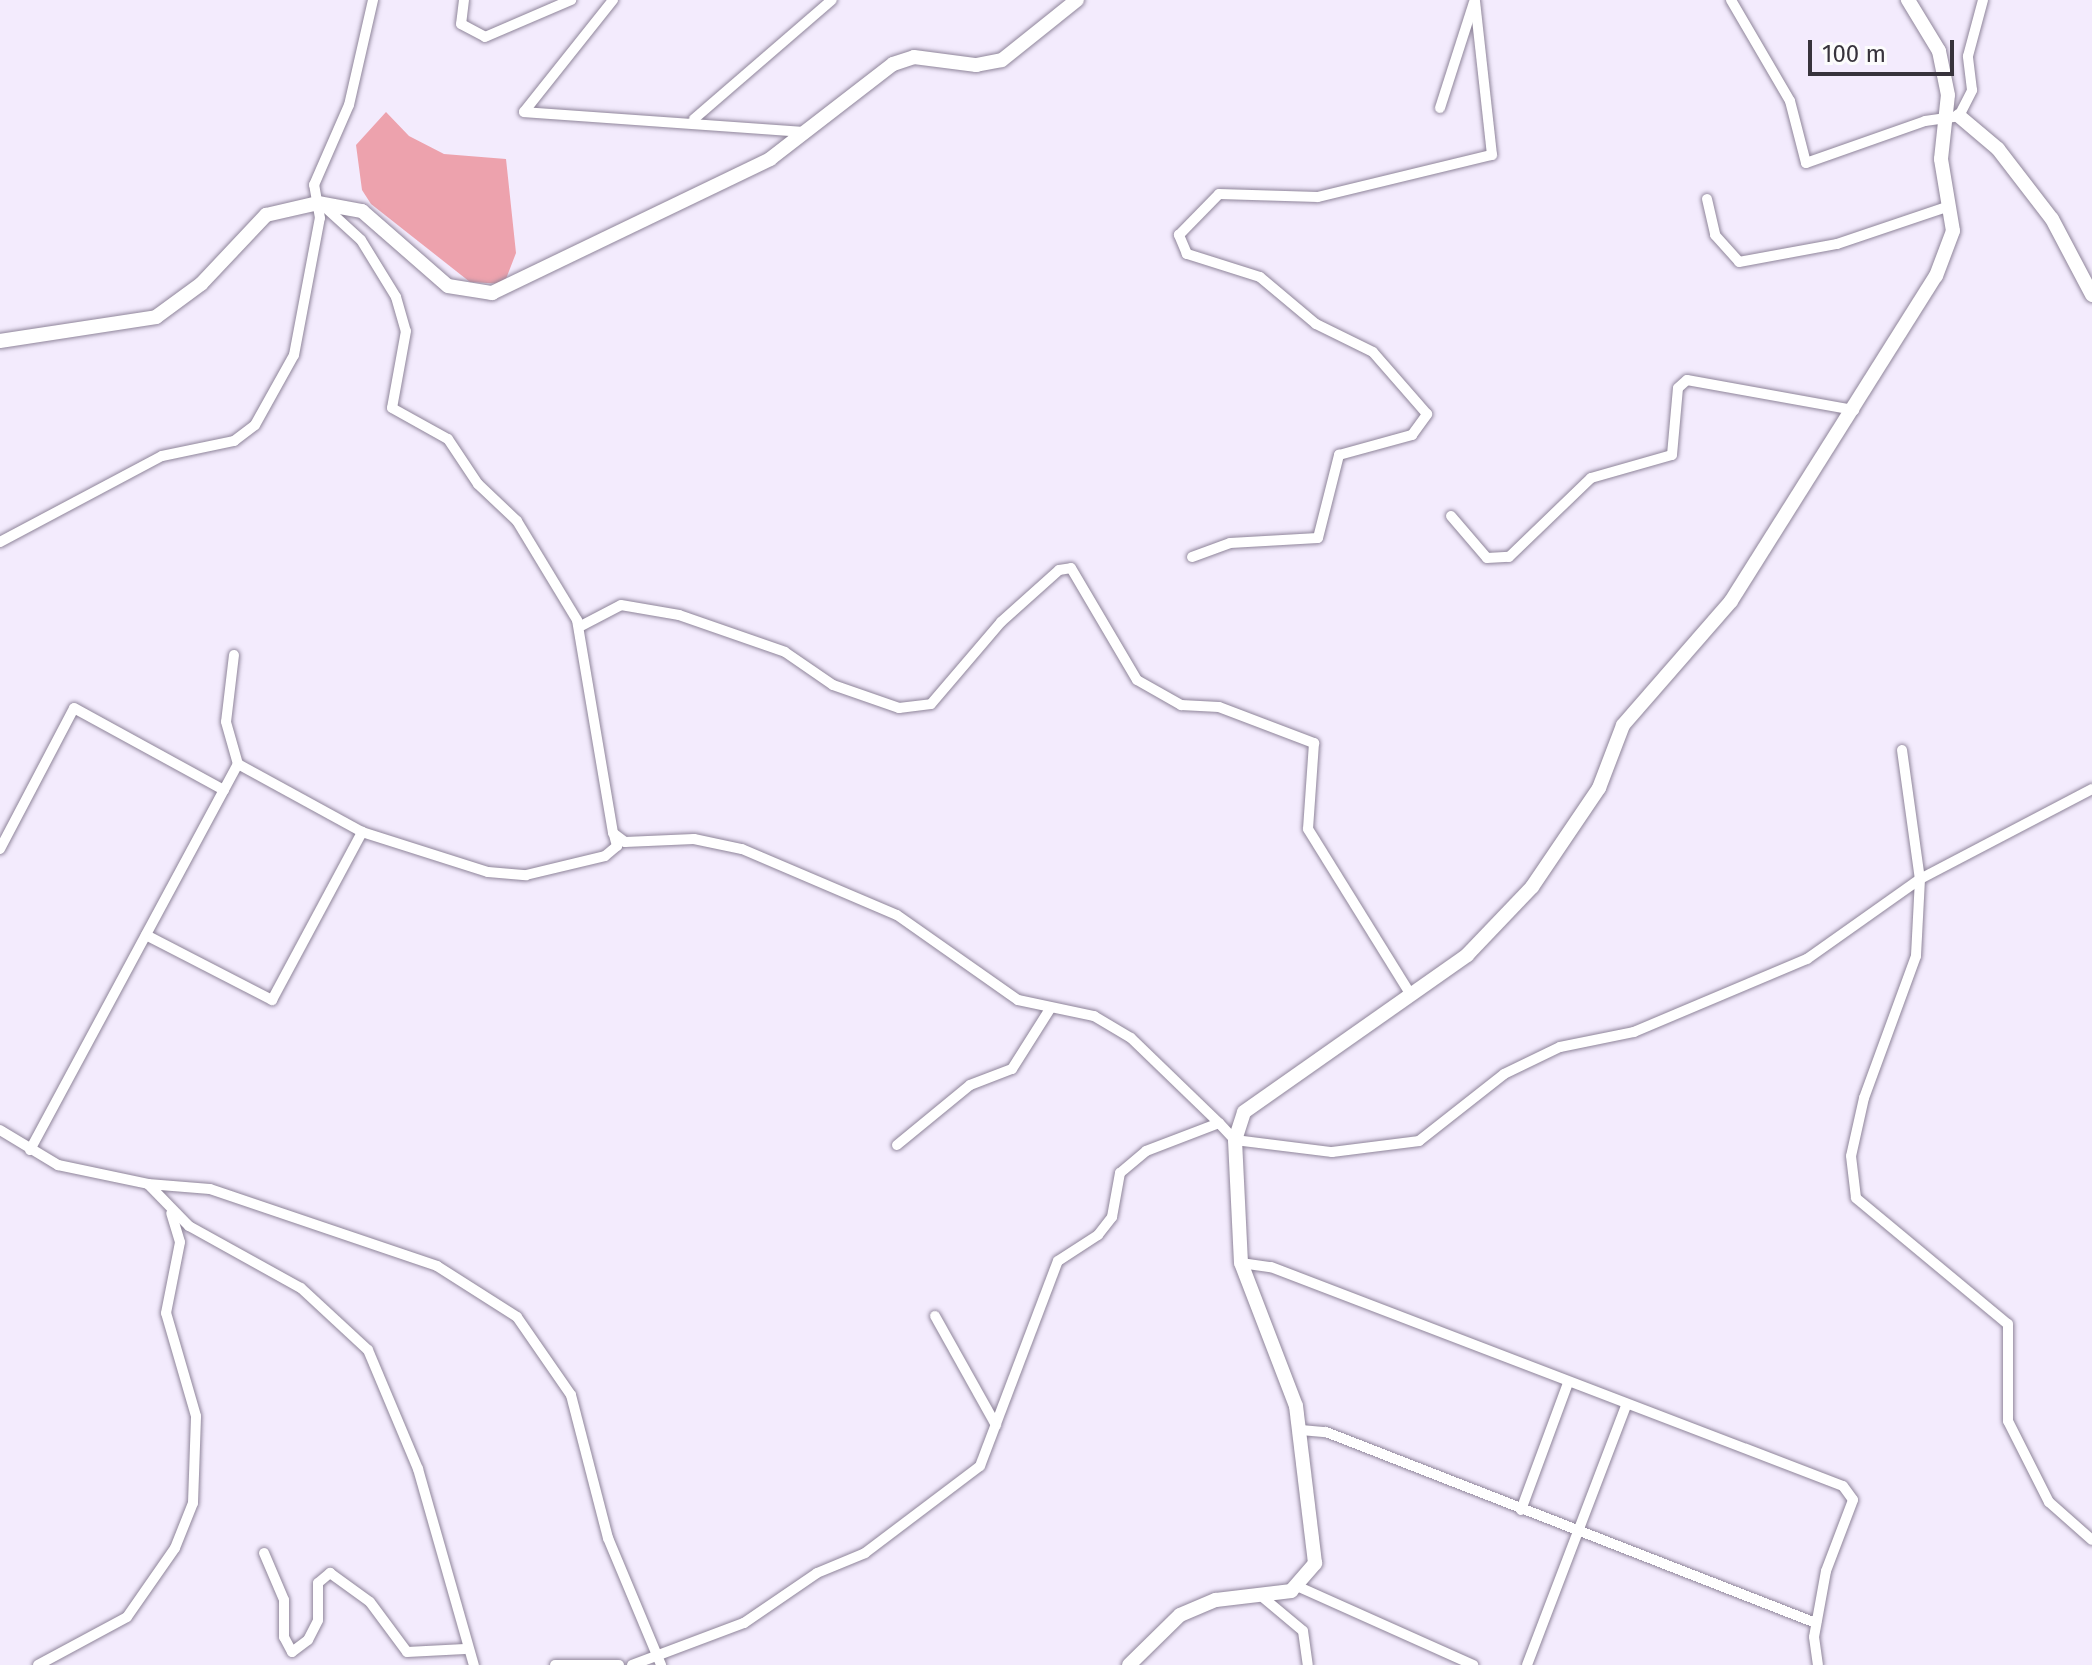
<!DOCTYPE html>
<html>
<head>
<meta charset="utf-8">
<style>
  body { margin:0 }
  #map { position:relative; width:2092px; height:1665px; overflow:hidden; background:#f3ebfd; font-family:"Fira Sans",sans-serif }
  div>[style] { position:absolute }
  .forest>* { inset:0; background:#eda2ad }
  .roads { filter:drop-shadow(0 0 2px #8f859a) drop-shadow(0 0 2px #8f859a) }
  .street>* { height:10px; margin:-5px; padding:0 5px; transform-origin:5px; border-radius:5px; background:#fff }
  .secondary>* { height:14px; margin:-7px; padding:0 7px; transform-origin:7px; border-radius:7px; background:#fff }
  span { translate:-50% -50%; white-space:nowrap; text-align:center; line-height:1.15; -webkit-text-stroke:7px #fcfcfc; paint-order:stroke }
  .scale { position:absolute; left:1808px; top:40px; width:146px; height:36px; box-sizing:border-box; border:4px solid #37333c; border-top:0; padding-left:10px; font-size:24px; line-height:28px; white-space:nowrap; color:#37333c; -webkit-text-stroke:6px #fcfcfc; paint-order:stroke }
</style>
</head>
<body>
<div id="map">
  <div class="forest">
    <div style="clip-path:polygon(386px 112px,409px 136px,444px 154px,506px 159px,516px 253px,504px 284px,470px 282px,371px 204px,362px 190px,356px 145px)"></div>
  </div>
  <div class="roads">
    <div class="street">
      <div style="left:464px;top:0;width:24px;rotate:97deg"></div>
      <div style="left:461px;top:24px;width:27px;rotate:28deg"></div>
      <div style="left:485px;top:37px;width:94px;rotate:-23.3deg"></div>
      <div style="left:613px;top:0;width:143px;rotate:128.5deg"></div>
      <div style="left:524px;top:112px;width:283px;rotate:4.1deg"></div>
      <div style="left:1731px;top:0;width:117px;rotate:59.7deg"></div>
      <div style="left:1790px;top:101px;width:64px;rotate:75.5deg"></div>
      <div style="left:1806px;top:163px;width:126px;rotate:-19.4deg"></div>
      <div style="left:1925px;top:121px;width:34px;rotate:-8deg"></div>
      <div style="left:1959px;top:116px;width:29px;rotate:-63deg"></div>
      <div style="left:1972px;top:90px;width:34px;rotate:-97deg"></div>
      <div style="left:1968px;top:56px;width:58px;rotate:-75deg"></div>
      <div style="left:1440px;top:108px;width:111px;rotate:-72.2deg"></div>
      <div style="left:694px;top:119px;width:182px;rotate:-40.8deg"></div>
      <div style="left:1707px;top:199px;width:37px;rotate:77deg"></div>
      <div style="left:1715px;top:235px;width:36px;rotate:48deg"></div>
      <div style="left:1739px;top:262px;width:100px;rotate:-10.4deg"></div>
      <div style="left:1837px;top:244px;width:118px;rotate:-18.7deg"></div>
      <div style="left:326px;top:208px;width:47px;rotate:42.4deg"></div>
      <div style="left:361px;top:240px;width:67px;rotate:58.4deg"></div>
      <div style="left:396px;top:297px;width:35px;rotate:74deg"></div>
      <div style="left:406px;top:331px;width:78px;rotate:100.3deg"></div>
      <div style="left:392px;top:408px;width:64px;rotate:29deg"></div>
      <div style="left:448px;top:439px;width:54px;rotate:56.3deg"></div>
      <div style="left:478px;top:484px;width:54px;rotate:43.5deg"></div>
      <div style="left:517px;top:521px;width:116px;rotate:58.8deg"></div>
      <div style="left:577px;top:620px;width:216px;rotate:80.4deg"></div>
      <div style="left:613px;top:833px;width:15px;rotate:37deg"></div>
      <div style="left:625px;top:842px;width:69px;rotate:-2.5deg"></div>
      <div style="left:694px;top:839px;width:49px;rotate:11.8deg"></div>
      <div style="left:742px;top:849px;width:168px;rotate:23.1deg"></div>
      <div style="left:897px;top:915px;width:148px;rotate:35.1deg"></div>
      <div style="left:1018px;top:1000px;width:78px;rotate:11.9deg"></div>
      <div style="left:1094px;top:1016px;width:43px;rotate:30.7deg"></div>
      <div style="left:1131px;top:1038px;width:122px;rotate:44deg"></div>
      <div style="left:1451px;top:516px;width:55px;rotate:49.4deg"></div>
      <div style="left:1487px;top:558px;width:22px;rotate:-3deg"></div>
      <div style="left:1509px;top:557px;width:114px;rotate:-43.9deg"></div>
      <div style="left:1591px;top:478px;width:84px;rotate:-15.9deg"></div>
      <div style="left:1672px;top:455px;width:67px;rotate:-84.9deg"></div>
      <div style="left:1678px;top:388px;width:12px;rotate:-42deg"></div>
      <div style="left:1687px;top:380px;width:170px;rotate:10.2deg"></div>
      <div style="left:0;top:542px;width:183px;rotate:-28deg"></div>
      <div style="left:162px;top:456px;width:74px;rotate:-11.8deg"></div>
      <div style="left:234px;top:441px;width:26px;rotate:-37deg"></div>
      <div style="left:255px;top:425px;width:80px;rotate:-60.9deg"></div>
      <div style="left:294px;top:355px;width:139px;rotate:-79.3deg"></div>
      <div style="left:320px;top:218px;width:34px;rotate:-100deg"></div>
      <div style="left:314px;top:185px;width:87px;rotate:-66.4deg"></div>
      <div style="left:349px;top:105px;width:108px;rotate:-77.1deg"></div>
      <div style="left:1192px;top:557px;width:40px;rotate:-20.2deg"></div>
      <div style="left:1230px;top:543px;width:88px;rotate:-3.3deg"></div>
      <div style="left:1318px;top:538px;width:86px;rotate:-75.8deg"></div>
      <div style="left:1339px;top:455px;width:76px;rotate:-15.3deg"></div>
      <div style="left:1412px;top:435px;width:26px;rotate:-54deg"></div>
      <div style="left:1427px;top:414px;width:82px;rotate:-131.1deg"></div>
      <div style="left:1373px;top:352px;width:64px;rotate:-153.8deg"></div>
      <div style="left:1316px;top:324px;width:73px;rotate:-140deg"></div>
      <div style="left:1260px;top:277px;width:77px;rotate:-162.5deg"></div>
      <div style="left:1187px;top:254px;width:21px;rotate:-113deg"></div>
      <div style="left:1179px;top:235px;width:57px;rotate:-45.7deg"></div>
      <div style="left:1219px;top:194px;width:99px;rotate:1.7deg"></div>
      <div style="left:1318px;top:197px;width:179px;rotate:-13.6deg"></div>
      <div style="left:1492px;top:155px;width:156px;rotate:-96.3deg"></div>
      <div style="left:579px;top:627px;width:47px;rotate:-27.6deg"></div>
      <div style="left:621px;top:605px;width:59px;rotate:9.8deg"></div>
      <div style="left:679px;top:615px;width:112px;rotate:19.2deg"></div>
      <div style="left:785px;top:652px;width:58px;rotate:34.5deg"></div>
      <div style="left:833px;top:685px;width:70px;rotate:19.2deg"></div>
      <div style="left:899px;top:708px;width:32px;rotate:-7deg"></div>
      <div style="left:931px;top:704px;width:108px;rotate:-49.5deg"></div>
      <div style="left:1001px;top:622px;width:78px;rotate:-41.9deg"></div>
      <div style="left:1059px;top:570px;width:12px;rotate:-9deg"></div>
      <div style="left:1071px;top:568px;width:130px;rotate:59.5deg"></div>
      <div style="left:1137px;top:680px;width:51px;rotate:29.6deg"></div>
      <div style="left:1181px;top:705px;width:38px;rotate:3deg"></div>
      <div style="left:1219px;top:707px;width:102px;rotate:20.8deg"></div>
      <div style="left:1314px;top:743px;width:86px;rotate:94deg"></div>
      <div style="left:1308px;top:829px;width:195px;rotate:58.2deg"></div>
      <div style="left:234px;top:655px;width:67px;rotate:96.8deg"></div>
      <div style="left:226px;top:722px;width:44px;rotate:74.1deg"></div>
      <div style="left:238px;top:764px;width:141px;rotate:28.7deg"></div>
      <div style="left:362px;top:832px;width:132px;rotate:17.6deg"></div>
      <div style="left:488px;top:872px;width:38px;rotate:5deg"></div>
      <div style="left:526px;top:875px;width:81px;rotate:-13.5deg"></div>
      <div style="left:605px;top:856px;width:16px;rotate:-40deg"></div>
      <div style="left:617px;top:846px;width:11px;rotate:-105deg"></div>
      <div style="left:1902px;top:750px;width:130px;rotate:82.1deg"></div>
      <div style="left:1920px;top:879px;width:77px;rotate:93deg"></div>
      <div style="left:1916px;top:956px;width:151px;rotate:110.1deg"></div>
      <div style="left:1864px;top:1098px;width:59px;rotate:102.6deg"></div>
      <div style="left:1851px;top:1156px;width:42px;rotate:83.2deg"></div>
      <div style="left:1856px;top:1198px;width:197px;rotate:39.7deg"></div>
      <div style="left:2008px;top:1324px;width:97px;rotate:90deg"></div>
      <div style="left:2008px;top:1421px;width:91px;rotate:63.2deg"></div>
      <div style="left:2049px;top:1502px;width:57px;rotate:41.5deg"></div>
      <div style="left:0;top:849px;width:159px;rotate:-62.3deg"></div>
      <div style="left:74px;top:708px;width:171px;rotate:28.7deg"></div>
      <div style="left:146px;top:935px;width:142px;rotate:27.3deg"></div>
      <div style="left:272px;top:1000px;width:191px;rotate:-61.8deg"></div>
      <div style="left:0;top:1130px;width:68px;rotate:31.1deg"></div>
      <div style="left:58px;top:1165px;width:92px;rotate:11.9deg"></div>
      <div style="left:148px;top:1184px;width:59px;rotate:45.7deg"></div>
      <div style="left:189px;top:1226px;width:128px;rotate:29deg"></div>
      <div style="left:301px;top:1288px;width:91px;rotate:42.8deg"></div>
      <div style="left:368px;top:1350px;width:129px;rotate:67.2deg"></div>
      <div style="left:418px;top:1469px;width:204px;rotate:74.1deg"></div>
      <div style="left:897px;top:1145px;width:94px;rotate:-39.4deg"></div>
      <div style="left:970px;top:1085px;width:45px;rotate:-20.9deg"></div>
      <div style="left:1012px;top:1069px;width:71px;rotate:-57.7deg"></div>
      <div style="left:30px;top:1150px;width:438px;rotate:-61.7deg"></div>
      <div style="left:148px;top:1184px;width:62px;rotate:4.6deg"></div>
      <div style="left:210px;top:1189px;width:240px;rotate:18.7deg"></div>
      <div style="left:437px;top:1266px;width:95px;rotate:32.5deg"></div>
      <div style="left:517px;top:1317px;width:95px;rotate:55.3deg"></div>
      <div style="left:571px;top:1395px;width:148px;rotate:75.5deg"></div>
      <div style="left:608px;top:1538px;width:138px;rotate:67.3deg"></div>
      <div style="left:1241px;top:1263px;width:30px;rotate:8deg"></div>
      <div style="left:1271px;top:1267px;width:612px;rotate:20.95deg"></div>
      <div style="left:1843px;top:1486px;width:17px;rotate:54deg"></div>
      <div style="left:1853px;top:1500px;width:76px;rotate:110.8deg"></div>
      <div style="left:1826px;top:1571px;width:67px;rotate:100.3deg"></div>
      <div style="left:1814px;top:1637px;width:28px;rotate:82deg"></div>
      <div style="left:935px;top:1316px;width:125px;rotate:60.8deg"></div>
      <div style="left:1301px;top:1430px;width:25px;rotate:5deg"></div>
      <div style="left:1326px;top:1432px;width:526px;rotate:21.3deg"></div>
      <div style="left:1521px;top:1510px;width:135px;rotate:-69.7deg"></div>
      <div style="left:264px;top:1553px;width:51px;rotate:66.9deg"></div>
      <div style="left:284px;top:1600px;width:37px;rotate:90deg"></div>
      <div style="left:284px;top:1637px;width:17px;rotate:62deg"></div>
      <div style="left:292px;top:1652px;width:20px;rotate:-37deg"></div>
      <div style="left:308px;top:1640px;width:22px;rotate:-63deg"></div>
      <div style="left:318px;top:1620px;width:37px;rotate:-90deg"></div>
      <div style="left:318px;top:1583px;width:16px;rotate:-40deg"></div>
      <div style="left:330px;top:1573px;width:49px;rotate:35.9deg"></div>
      <div style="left:370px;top:1602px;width:62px;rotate:53.5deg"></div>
      <div style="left:407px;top:1652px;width:58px;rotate:-3deg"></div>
      <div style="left:1299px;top:1587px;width:191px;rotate:24.1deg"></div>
      <div style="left:1260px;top:1595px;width:56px;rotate:39.9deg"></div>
      <div style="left:1303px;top:1631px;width:34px;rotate:82deg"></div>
      <div style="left:38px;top:1665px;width:101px;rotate:-28.3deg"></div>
      <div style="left:127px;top:1617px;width:84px;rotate:-55.2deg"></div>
      <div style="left:175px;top:1548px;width:48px;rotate:-68.2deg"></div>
      <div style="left:193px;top:1503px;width:87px;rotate:-88deg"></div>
      <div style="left:196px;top:1416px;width:107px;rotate:-106.2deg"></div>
      <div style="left:166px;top:1313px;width:72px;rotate:-78.8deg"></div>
      <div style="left:180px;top:1242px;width:30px;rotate:-107deg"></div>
      <div style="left:555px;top:1665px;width:64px"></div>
      <div style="left:632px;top:1665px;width:120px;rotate:-20.6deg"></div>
      <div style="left:744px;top:1623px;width:88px;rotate:-34.4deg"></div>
      <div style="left:817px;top:1573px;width:52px;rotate:-22.6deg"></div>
      <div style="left:865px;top:1553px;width:144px;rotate:-37.1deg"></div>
      <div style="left:980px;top:1466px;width:219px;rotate:-69.2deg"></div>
      <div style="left:1058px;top:1261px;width:48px;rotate:-33deg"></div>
      <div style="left:1098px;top:1235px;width:23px;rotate:-52deg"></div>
      <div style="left:1112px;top:1217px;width:45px;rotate:-79.7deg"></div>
      <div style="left:1120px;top:1173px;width:34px;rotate:-40deg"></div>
      <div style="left:1146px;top:1151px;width:78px;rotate:-21deg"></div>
      <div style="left:1219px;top:1123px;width:23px;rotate:47deg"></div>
      <div style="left:1235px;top:1140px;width:98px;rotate:7.1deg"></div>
      <div style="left:1332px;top:1152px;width:88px;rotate:-7.2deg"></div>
      <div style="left:1419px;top:1141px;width:108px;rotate:-38.2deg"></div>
      <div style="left:1504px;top:1074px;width:62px;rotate:-25.7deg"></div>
      <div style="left:1560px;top:1047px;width:76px;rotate:-11.5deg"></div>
      <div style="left:1634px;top:1032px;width:188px;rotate:-22.9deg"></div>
      <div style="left:1807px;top:959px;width:138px;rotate:-35.3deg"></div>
      <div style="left:1920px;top:879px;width:194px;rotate:-27.6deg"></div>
      <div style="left:1527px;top:1665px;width:277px;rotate:-69.1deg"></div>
    </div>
    <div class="secondary">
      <div style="left:1959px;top:116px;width:51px;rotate:40.2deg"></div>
      <div style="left:1998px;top:149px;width:88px;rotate:52.4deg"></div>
      <div style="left:2052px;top:219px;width:86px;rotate:62.2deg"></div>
      <div style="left:0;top:341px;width:158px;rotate:-8.7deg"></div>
      <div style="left:156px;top:317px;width:56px;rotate:-36.3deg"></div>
      <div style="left:201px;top:284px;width:95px;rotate:-46.7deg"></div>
      <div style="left:266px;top:215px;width:53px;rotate:-13deg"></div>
      <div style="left:318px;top:203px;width:45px;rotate:10.3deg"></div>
      <div style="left:362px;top:211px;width:114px;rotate:41.1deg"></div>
      <div style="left:448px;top:286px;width:45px;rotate:9deg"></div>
      <div style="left:492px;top:293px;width:309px;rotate:-25.7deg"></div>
      <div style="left:770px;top:159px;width:155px;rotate:-37.7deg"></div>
      <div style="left:893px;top:64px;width:22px;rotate:-18deg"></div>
      <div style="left:914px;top:57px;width:63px;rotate:7.4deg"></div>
      <div style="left:976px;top:65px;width:26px;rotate:-11deg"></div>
      <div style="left:1002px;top:60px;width:96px;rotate:-38.7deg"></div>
      <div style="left:1129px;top:1665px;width:71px;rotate:-44.4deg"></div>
      <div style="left:1180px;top:1615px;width:39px;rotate:-23deg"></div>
      <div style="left:1216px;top:1600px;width:76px;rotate:-6.8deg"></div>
      <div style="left:1291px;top:1591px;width:37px;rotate:-49deg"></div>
      <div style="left:1315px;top:1563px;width:158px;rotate:-96.9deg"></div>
      <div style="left:1296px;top:1406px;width:153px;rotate:-111deg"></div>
      <div style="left:1241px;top:1263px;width:123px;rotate:-92.8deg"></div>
      <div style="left:1235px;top:1140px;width:29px;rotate:-72deg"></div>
      <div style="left:1244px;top:1112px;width:273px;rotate:-35.1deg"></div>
      <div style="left:1467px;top:955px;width:94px;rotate:-46.3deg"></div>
      <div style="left:1532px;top:887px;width:120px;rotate:-55.9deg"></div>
      <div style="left:1599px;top:788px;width:67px;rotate:-69.1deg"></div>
      <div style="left:1623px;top:725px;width:164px;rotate:-48.9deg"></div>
      <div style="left:1731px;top:601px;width:384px;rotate:-57.8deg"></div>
      <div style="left:1936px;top:276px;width:48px;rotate:-69.3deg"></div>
      <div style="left:1953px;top:231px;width:73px;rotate:-99.5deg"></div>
      <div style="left:1941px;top:159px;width:64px;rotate:-83.8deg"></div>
      <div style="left:1948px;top:95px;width:45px;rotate:-101.6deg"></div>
      <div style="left:1939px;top:51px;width:60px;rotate:-121.3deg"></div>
    </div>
  </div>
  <div class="scale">100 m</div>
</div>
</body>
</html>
